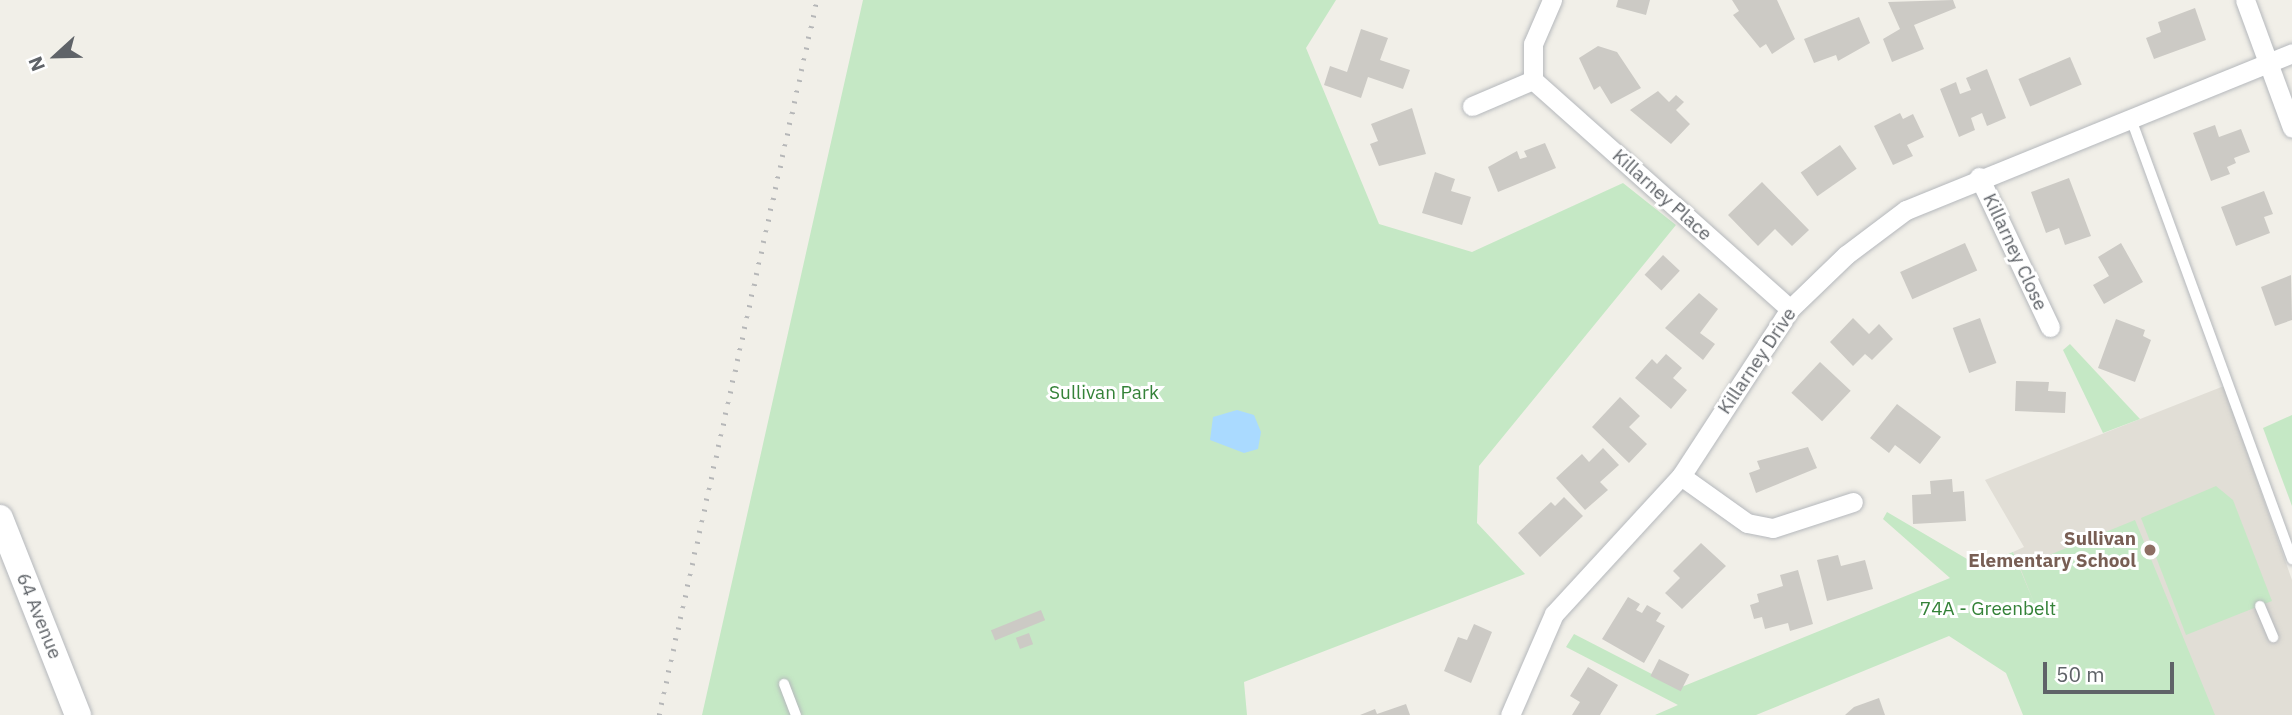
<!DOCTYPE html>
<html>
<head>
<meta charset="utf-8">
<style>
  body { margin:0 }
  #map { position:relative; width:2292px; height:715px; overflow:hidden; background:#f1efe8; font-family:"IBM Plex Sans",sans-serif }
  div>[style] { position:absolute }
  .education>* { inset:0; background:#e1ded6 }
  .green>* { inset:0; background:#c5e8c5 }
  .water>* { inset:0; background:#aadaff }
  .building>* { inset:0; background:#cccac5; transform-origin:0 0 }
  .roads { filter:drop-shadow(0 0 2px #b5b8bc) drop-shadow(0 0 2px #b5b8bc) }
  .service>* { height:10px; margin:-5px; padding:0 5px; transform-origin:5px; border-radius:5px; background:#fff }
  .minor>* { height:19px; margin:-9.5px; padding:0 9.5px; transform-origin:9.5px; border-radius:9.5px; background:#fff }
  .secondary>* { height:26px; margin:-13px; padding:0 13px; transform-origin:13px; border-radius:13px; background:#fff }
  .rail>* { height:5px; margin-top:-2.5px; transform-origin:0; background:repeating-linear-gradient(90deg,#b6b7b8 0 2px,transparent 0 11px) }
  .dots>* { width:19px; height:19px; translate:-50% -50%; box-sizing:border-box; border:4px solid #fff; border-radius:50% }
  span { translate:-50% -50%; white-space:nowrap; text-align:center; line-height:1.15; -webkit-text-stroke:6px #fff; paint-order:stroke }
  .street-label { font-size:19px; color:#5f6368 }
  .park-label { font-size:19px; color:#348238 }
  .education-label { font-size:19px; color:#785e54; font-weight:700 }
  .right { translate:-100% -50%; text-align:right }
  .north { position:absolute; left:21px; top:21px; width:70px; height:70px; -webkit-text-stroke:5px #fff; paint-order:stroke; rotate:248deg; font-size:19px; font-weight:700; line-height:28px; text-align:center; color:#5f6368 }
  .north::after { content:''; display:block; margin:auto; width:24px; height:32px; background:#5f6368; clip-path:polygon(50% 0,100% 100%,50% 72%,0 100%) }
  .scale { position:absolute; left:2043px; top:662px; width:131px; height:32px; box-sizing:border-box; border:4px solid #5f6368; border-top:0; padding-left:9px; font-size:21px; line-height:24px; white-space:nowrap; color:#5f6368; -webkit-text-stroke:5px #fff; paint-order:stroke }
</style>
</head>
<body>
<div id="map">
  <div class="education">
    <div style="clip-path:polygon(2224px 386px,2292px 580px,2292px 715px,2080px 715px,2013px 552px,2024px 547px,1985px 480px)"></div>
  </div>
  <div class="green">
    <div style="clip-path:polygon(863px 0,1336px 0,1306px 48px,1379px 224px,1472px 252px,1623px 183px,1676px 225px,1479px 466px,1477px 523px,1525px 574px,1244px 682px,1247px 715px,702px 715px)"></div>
    <div style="clip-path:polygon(2070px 344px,2140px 419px,2103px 433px,2063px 350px)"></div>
    <div style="clip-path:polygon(2292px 415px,2292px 506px,2263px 428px)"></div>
    <div style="clip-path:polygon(2216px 486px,2233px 500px,2272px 601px,2186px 635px,2141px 518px)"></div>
    <div style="clip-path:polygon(1887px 512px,1979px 566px,2013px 552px,2035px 605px,2020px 567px,2135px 520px,2215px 715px,2023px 715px,2006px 673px,1949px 636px,1756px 715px,1655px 715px,1678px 705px,1566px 647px,1574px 634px,1679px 688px,1950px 578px,1883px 519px)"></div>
  </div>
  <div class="water">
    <div style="clip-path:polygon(1237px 410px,1254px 415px,1261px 432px,1258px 449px,1244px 453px,1210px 440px,1213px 417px)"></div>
  </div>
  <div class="building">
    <div style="clip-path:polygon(1618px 0,1650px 0,1646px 15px,1616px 7px)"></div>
    <div style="clip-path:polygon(1732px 0,1777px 0,1795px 39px,1772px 54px,1766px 44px,1760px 48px,1733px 15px,1739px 11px)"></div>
    <div style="clip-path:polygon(1953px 0,1956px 8px,1914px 25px,1924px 49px,1892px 62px,1883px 39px,1900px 29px,1888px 2px)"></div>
    <div style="clip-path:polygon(2195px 8px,2206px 40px,2154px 59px,2146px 38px,2161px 32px,2158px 22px)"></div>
    <div style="clip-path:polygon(1859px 17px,1870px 43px,1838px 61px,1836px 55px,1814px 63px,1804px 39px)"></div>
    <div style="clip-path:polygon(1361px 29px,1388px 38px,1380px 60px,1410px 70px,1403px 89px,1368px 77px,1361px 98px,1324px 85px,1330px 66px,1347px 72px)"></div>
    <div style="clip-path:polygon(1598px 46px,1617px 52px,1641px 88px,1611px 104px,1600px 86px,1594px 90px,1579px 58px)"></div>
    <div style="left:2070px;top:57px;width:30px;height:56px;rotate:67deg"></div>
    <div style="clip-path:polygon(1987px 69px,2006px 118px,1987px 126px,1982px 113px,1971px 118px,1975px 130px,1959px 137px,1940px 89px,1956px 82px,1960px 94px,1971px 90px,1966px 78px)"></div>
    <div style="clip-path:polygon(1658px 91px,1669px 102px,1676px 95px,1684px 102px,1676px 110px,1690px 124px,1671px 144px,1630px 110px)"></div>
    <div style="clip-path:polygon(1412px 108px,1426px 154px,1379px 166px,1370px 144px,1378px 141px,1371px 124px)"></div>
    <div style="clip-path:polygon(1900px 113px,1903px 119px,1913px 114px,1924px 137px,1907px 145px,1913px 156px,1893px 165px,1874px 126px)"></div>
    <div style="clip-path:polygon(2215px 125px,2219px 137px,2241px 129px,2250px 152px,2234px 158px,2236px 163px,2227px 167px,2230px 174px,2211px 181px,2193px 133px)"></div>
    <div style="clip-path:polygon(1545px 143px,1556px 168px,1498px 192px,1488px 167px,1517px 151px,1520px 159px,1527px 157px,1524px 151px)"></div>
    <div style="left:1840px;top:145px;width:29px;height:48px;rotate:55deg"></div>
    <div style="clip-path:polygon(1435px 172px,1455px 179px,1451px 191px,1471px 197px,1462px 225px,1422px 213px)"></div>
    <div style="clip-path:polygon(2069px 178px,2091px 236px,2065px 245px,2059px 228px,2046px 233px,2031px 192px)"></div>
    <div style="clip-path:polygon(1762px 182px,1809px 230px,1792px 246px,1775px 229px,1758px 246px,1728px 215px)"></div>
    <div style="clip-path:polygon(2264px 191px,2273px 214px,2264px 217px,2270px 233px,2236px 246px,2221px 207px)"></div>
    <div style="left:1965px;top:243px;width:30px;height:71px;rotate:66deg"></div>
    <div style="clip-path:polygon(2121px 243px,2143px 282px,2104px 304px,2093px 285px,2109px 276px,2098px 257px)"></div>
    <div style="left:1663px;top:255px;width:23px;height:27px;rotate:43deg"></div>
    <div style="clip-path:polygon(2291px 275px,2292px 320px,2275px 326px,2261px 287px)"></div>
    <div style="clip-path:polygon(1699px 293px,1718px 309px,1700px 333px,1715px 344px,1703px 360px,1665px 328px)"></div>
    <div style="clip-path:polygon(1853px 318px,1869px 334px,1879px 324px,1893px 339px,1872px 360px,1865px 354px,1853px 366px,1830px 342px)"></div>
    <div style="left:1980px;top:318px;width:48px;height:29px;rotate:70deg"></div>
    <div style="clip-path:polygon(2116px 319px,2145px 330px,2143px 336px,2151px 340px,2135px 382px,2098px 368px)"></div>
    <div style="clip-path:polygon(1666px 354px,1682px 368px,1673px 378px,1687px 390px,1671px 409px,1635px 378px,1652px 359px,1657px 364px)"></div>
    <div style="left:1820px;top:362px;width:42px;height:42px;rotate:43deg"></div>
    <div style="clip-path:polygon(2016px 381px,2049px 382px,2048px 391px,2066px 392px,2065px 413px,2015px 411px)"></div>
    <div style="clip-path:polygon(1620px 397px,1640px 416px,1629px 427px,1647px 444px,1629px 463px,1592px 427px)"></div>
    <div style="clip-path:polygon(1897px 404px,1941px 437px,1920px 464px,1895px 445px,1889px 453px,1870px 438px)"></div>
    <div style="clip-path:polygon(1808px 447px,1817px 468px,1756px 493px,1749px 473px,1760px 469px,1757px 461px)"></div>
    <div style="clip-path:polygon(1603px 448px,1619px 465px,1600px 482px,1608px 490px,1585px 510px,1556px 478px,1582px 454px,1589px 462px)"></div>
    <div style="clip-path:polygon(1952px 479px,1953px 492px,1964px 491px,1966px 521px,1913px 524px,1912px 495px,1931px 494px,1930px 481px)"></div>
    <div style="clip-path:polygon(1564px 497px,1583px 516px,1540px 557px,1518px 533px,1551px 502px,1555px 506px)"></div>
    <div style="clip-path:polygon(1701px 543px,1726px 566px,1682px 609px,1665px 593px,1680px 578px,1673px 571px)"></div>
    <div style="clip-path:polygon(1838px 555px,1841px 566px,1865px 560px,1873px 589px,1827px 601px,1817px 560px)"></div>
    <div style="clip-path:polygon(1798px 570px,1813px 624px,1790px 631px,1788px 623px,1765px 629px,1762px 617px,1754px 619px,1750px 605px,1759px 602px,1757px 594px,1783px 586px,1780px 575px)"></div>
    <div style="clip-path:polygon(1628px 597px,1640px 604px,1636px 610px,1642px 613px,1647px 605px,1661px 613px,1656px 621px,1665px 626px,1644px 663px,1602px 639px)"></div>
    <div style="left:1041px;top:610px;width:11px;height:54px;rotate:68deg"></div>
    <div style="clip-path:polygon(1474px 624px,1492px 632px,1471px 683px,1444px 671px,1458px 637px,1467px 640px)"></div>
    <div style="left:1029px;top:633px;width:12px;height:14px;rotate:70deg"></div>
    <div style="left:1659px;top:659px;width:34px;height:19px;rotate:27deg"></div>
    <div style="clip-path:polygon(1588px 667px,1618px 685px,1600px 715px,1572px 715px,1580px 702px,1570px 696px)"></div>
    <div style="clip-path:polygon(1879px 698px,1885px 715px,1845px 715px,1854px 707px)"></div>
    <div style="clip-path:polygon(1406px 704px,1410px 715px,1360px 715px,1375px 709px,1377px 714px)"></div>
  </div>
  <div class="roads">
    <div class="service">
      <div style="left:2131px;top:119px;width:469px;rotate:69.9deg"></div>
      <div style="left:2260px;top:606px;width:34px;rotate:67deg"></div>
      <div style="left:784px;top:684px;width:33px;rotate:69deg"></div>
    </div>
    <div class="minor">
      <div style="left:1552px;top:0;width:48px;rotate:113.4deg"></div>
      <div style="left:1533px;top:44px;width:36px;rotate:90deg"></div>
      <div style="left:1533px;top:80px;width:344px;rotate:41.7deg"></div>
      <div style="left:2245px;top:0;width:136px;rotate:69.8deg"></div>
      <div style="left:1472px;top:106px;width:66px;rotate:-23.1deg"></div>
      <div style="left:1979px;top:177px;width:166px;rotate:64.7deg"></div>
      <div style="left:1681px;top:476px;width:81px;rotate:35.5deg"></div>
      <div style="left:1747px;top:523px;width:26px;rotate:11deg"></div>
      <div style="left:1773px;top:528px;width:84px;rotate:-18deg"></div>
      <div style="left:1510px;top:715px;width:110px;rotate:-66.5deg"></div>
      <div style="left:1554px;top:614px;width:188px;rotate:-47.4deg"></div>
      <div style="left:1681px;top:476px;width:199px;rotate:-56.9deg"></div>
      <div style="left:1790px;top:309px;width:78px;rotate:-44deg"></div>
      <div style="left:1846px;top:255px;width:75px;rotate:-36.9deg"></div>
      <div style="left:1906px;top:210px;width:417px;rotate:-22.1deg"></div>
    </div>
    <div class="secondary">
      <div style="left:0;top:518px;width:212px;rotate:68.4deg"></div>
    </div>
  </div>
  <div class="rail">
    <div style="left:659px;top:715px;width:732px;rotate:-77.54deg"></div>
  </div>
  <div class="dots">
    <div style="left:2150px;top:550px;background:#8d6e63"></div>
  </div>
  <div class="street-label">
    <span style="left:1662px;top:195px;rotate:42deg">Killarney Place</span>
    <span style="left:2015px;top:252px;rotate:65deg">Killarney Close</span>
    <span style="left:1757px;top:361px;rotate:-56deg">Killarney Drive</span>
    <span style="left:39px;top:616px;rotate:68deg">64 Avenue</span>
  </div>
  <div class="park-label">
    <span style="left:1104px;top:393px">Sullivan Park</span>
    <span style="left:1988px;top:609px">74A - Greenbelt</span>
  </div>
  <div class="education-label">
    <span class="right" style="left:2136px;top:550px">Sullivan<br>Elementary School</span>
  </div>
  <div class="north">N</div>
  <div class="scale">50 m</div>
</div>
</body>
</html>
